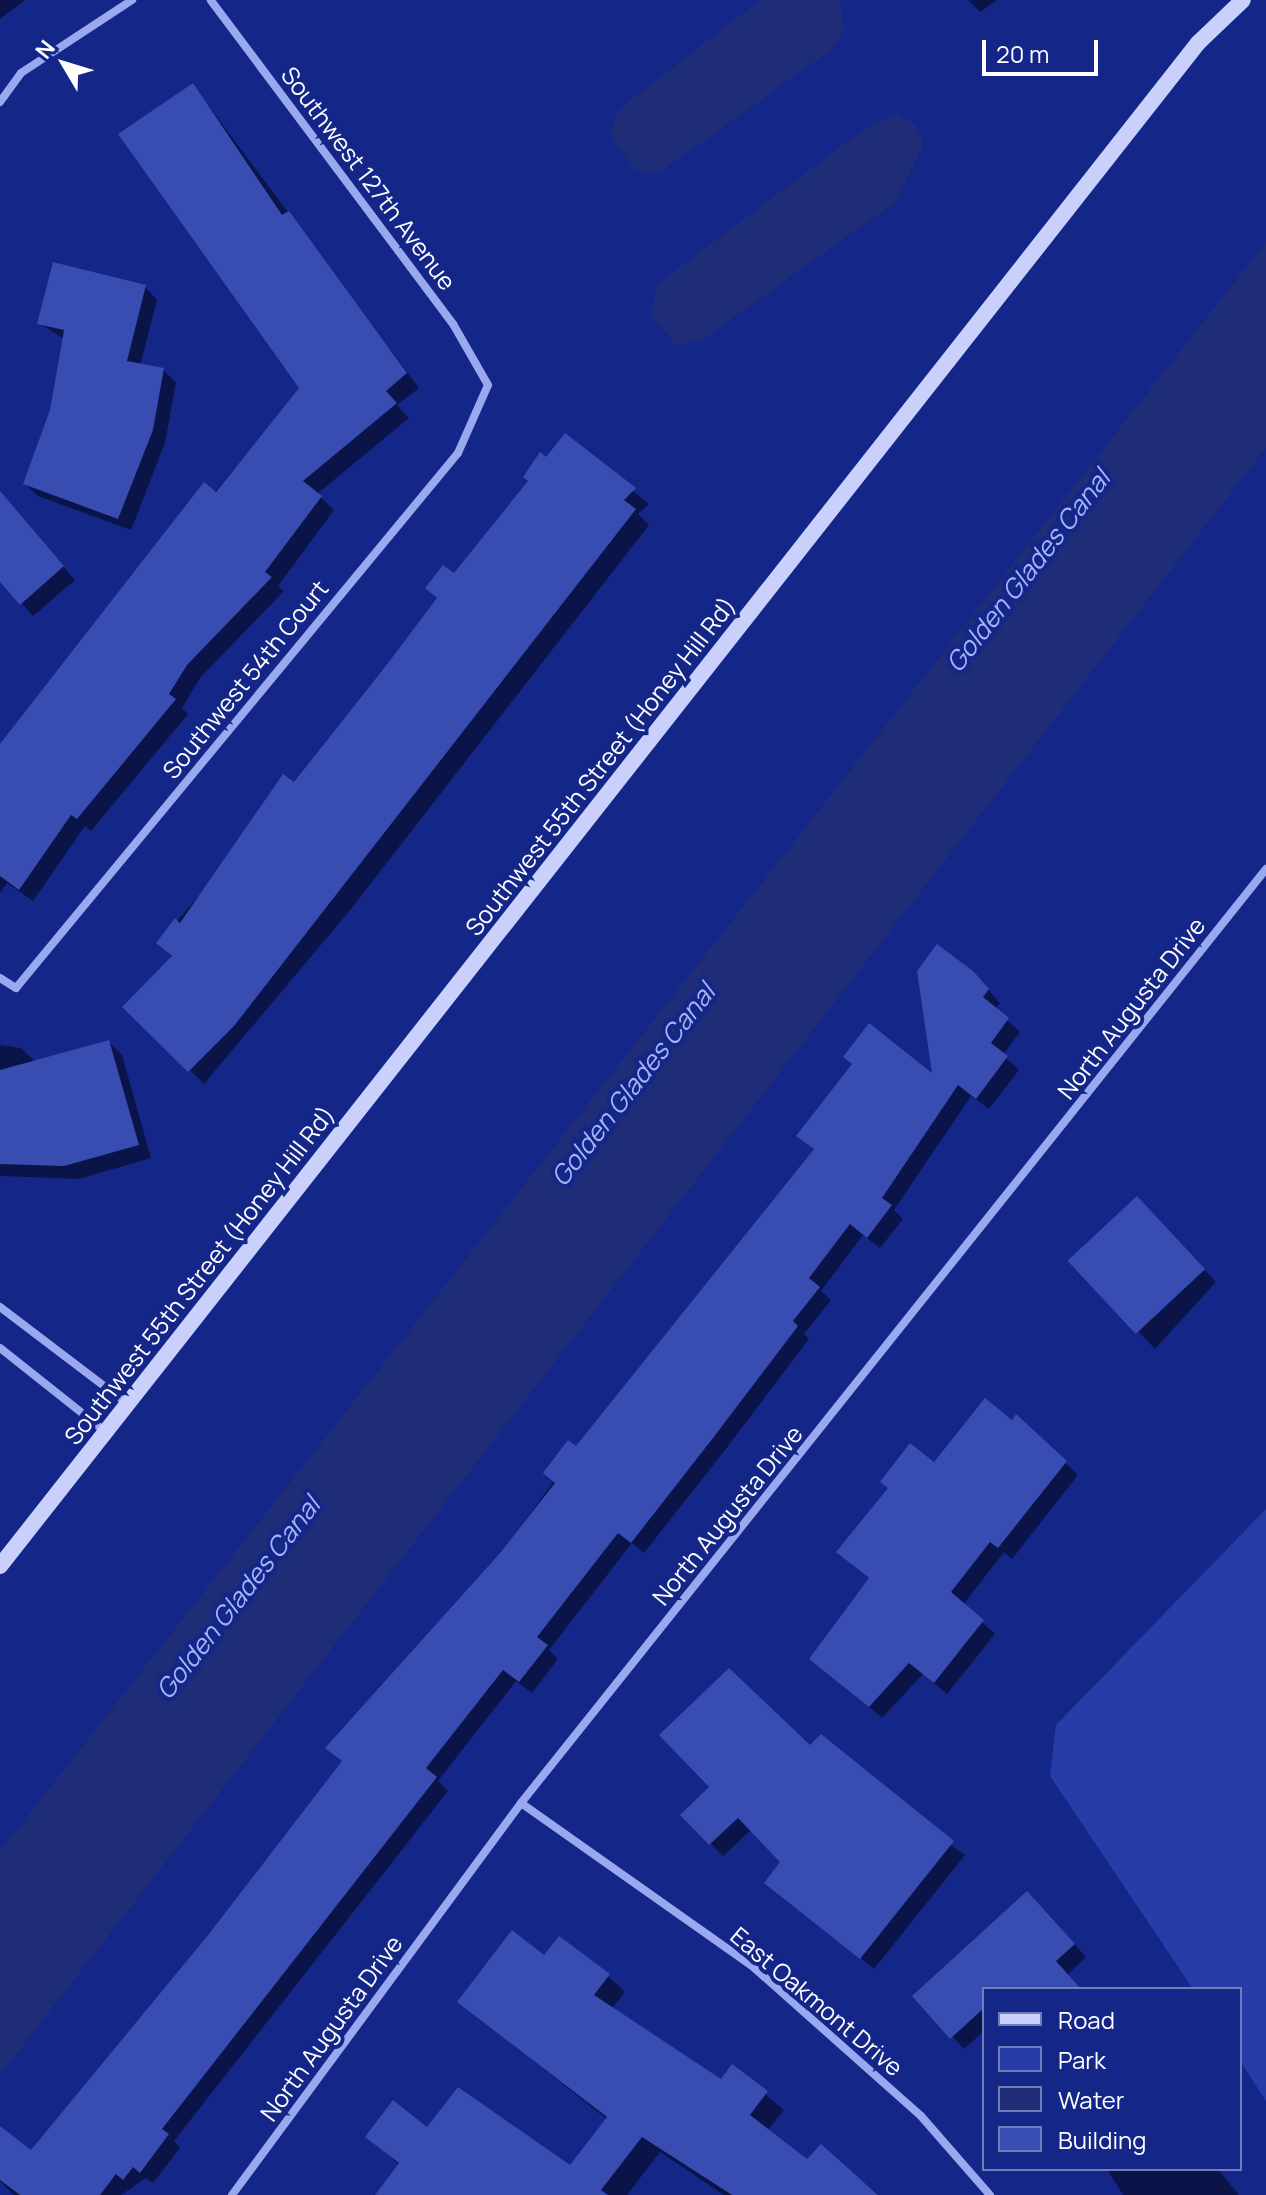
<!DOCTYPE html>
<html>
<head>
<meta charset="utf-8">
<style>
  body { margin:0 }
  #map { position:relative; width:1266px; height:2195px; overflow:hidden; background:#142688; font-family:Manrope,sans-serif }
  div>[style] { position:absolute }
  .green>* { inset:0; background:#263ca7 }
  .water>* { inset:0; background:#1f2c77 }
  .shadow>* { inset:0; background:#0007 }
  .building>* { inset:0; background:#384cb1; transform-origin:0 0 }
  .street>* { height:8px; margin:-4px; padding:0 4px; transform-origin:4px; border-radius:4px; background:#9aa9ef }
  .secondary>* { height:16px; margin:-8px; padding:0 8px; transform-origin:8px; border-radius:8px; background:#c8d0fb }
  span { translate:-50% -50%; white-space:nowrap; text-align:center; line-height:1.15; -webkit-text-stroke:8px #142688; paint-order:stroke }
  .street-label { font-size:24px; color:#fff }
  .water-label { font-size:26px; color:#a6b4f7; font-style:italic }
  .legend { position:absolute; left:982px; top:1987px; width:260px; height:184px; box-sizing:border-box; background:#142688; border:2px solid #727db8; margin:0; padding:10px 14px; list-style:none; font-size:24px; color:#fff }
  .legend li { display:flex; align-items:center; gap:16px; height:40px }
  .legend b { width:40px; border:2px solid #727db8 }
  .north { position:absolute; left:24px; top:24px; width:80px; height:80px; -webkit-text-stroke:6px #142688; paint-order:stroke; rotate:308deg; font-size:22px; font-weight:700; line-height:32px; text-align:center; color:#fff }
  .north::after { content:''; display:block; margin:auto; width:28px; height:36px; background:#fff; clip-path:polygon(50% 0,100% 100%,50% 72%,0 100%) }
  .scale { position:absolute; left:982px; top:40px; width:116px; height:36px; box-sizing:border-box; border:4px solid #fff; border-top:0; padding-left:10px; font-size:24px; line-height:28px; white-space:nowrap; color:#fff; -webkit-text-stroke:6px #142688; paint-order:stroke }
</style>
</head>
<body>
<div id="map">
  <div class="green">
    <div style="clip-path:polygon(1266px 1509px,1266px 2101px,1240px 2061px,1240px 1989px,1193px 1989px,1050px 1776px,1056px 1725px)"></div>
  </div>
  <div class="water">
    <div style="clip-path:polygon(760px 0,840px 0,844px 31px,831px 50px,659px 173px,635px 171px,610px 133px,619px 109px)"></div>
    <div style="clip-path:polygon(896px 113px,916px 125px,924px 143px,897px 201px,705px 338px,678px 347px,650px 315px,659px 283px,866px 128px)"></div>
    <div style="clip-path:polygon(1266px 242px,1266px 448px,0 2075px,0 1851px)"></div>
  </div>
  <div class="shadow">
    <div style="clip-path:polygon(0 0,25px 0,0 19px)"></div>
    <div style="clip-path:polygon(968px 0,997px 0,980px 12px)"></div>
    <div style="clip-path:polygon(193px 85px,419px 388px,397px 405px,409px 418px,317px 494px,334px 510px,278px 586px,284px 591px,200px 678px,182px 708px,188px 714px,91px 831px,85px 826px,33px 901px,7px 883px,0 893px,0 748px,302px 388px)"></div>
    <div style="clip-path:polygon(145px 287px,157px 300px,140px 366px,163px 370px,176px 382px,165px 443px,131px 530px,38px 496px,25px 484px,52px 411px,64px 339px,39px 323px)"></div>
    <div style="clip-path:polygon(565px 436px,649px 504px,638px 514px,649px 525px,351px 909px,204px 1084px,125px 1007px,173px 958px,158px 943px,295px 785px)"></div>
    <div style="clip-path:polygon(0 504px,17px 512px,75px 580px,33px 616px,0 579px)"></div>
    <div style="clip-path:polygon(985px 986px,1000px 1003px,995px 1009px,1020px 1032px,1003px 1055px,1019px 1070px,989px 1109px,971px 1096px,894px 1210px,903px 1219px,880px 1248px,863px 1235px,821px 1291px,831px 1300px,804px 1334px,809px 1339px,725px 1450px,644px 1553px,632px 1543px,549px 1650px,558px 1659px,532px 1693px,516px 1681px,438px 1781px,448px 1791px,174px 2141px,180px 2148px,153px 2183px,146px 2178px,121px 2195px,14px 2195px,0 2181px,0 2148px,32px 2153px,210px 1935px,344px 1763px,328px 1748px,503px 1553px,576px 1449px,816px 1151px,799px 1135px,935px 1078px)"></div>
    <div style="clip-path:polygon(109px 1042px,122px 1055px,151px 1158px,79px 1179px,0 1176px,0 1045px,21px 1048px,35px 1062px)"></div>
    <div style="clip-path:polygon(1149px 1211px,1216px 1282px,1155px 1349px,1071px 1261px)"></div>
    <div style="clip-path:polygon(1017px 1417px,1078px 1475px,1012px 1559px,1004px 1552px,963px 1605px,995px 1634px,947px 1694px,923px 1674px,882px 1718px,812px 1659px,871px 1580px,851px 1564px,935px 1465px)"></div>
    <div style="clip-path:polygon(810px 1748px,965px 1855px,874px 1969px,767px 1882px,783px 1862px,752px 1829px,723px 1856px,683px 1815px,712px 1787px)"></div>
    <div style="clip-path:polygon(1040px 1906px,1086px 1957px,1067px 1975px,1080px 1989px,984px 1989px,984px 2031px,964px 2049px,915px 1996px)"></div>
    <div style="clip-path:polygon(544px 1958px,608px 1976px,625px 1992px,611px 2010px,722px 2081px,733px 2067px,784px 2110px,767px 2131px,807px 2162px,821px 2147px,879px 2195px,724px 2195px,660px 2152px,627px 2195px,378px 2195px,400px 2166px,368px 2136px,427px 2130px,570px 2168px,608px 2120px,460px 2002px)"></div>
    <div style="clip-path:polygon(1107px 2169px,1218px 2169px,1239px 2195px,1123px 2195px)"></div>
  </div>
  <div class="building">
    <div style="clip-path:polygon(193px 83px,282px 215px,289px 211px,407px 373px,386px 391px,397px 403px,303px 481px,322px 496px,265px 572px,272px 577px,187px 665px,169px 694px,176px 699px,77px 819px,71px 815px,19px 890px,0 876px,0 744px,204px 482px,216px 492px,299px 388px,118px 134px)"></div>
    <div style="clip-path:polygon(53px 262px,146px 285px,127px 361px,164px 368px,153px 430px,118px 519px,23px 484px,50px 410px,64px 330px,37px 324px)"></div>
    <div style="clip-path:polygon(565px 433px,636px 488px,624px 500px,636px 509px,234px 1026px,188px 1072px,122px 1007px,172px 956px,156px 943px,175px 918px,180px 923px,283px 774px,294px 782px,385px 667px,437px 598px,425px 588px,443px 565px,454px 573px,528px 481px,523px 477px,540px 452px,546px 457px)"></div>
    <div style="clip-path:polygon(0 491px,64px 566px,20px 605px,0 582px)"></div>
    <div style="clip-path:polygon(937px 944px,973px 971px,989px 989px,983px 997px,1009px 1018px,991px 1043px,1008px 1056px,976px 1099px,958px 1085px,882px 1198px,892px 1205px,867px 1238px,850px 1224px,809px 1278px,820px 1287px,793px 1321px,798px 1326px,713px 1438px,631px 1543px,618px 1533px,537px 1637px,548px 1645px,519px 1682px,503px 1670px,426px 1768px,437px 1777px,162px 2129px,169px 2134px,140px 2173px,133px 2167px,123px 2180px,116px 2174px,100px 2195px,20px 2195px,0 2180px,0 2126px,31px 2150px,209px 1934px,342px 1761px,325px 1748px,501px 1552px,555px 1483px,543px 1473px,568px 1440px,576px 1446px,814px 1149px,796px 1136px,852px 1064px,843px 1057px,869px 1023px,932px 1073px,917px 971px)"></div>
    <div style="clip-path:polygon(109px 1040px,139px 1145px,64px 1166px,0 1164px,0 1070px)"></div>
    <div style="left:1137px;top:1196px;width:100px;height:95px;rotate:47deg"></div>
    <div style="clip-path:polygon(985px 1398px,1012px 1420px,1016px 1414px,1067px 1461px,998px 1548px,990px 1542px,951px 1592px,984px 1620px,934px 1683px,909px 1663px,869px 1707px,809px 1659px,869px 1578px,836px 1552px,888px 1488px,880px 1482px,910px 1443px,934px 1462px)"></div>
    <div style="clip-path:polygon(729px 1668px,810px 1745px,821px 1734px,954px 1841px,860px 1959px,764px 1883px,780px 1862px,738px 1818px,709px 1845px,680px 1815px,709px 1787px,659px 1735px)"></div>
    <div style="clip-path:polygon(1027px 1891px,1075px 1944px,1056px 1961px,1081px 1989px,984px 1989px,984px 2008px,950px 2039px,912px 1996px)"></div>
    <div style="clip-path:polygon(512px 1930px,544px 1955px,559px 1936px,610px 1974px,594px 1995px,721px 2079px,732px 2064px,768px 2091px,750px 2115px,807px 2159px,821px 2144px,878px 2195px,732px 2195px,642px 2137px,601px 2190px,608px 2195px,375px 2195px,399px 2163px,365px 2137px,393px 2100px,427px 2127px,458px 2087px,570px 2165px,607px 2117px,457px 2002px)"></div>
  </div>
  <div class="street">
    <div style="left:0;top:102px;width:36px;rotate:-54deg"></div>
    <div style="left:21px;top:73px;width:133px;rotate:-33.3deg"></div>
    <div style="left:0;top:978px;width:19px;rotate:32deg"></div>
    <div style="left:16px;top:988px;width:694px;rotate:-50.44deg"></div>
    <div style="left:458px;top:453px;width:74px;rotate:-66.2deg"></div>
    <div style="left:488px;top:385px;width:70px;rotate:-119.8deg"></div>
    <div style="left:453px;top:324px;width:404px;rotate:-126.8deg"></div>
    <div style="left:0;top:1307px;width:161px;rotate:37.2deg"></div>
    <div style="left:0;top:1348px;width:135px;rotate:38.4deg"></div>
    <div style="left:521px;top:1803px;width:281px;rotate:35.2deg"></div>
    <div style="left:751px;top:1965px;width:227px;rotate:41.6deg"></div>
    <div style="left:921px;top:2116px;width:105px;rotate:48.9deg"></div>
    <div style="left:232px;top:2195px;width:487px;rotate:-53.6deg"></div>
    <div style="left:521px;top:1803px;width:1195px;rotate:-51.42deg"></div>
  </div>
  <div class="secondary">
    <div style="left:0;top:1566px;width:1938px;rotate:-51.81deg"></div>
    <div style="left:1198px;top:43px;width:62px;rotate:-43.7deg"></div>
  </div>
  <div class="street-label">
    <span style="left:369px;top:178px;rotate:53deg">Southwest 127th Avenue</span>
    <span style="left:245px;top:679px;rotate:-51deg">Southwest 54th Court</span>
    <span style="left:600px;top:766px;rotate:-52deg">Southwest 55th Street (Honey Hill Rd)</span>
    <span style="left:1131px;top:1008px;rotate:-52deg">North Augusta Drive</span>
    <span style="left:199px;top:1275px;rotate:-52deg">Southwest 55th Street (Honey Hill Rd)</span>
    <span style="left:727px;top:1515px;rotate:-51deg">North Augusta Drive</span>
    <span style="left:817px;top:2001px;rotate:40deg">East Oakmont Drive</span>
    <span style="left:331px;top:2028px;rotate:-54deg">North Augusta Drive</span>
  </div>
  <div class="water-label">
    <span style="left:1028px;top:571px;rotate:-52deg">Golden Glades Canal</span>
    <span style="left:633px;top:1085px;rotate:-52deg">Golden Glades Canal</span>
    <span style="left:238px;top:1598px;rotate:-52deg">Golden Glades Canal</span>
  </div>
  <ul class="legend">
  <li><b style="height:10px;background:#c8d0fb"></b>Road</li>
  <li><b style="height:22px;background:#263ca7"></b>Park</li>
  <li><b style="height:22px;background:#1f2c77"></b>Water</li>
  <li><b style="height:22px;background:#384cb1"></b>Building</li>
  </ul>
  <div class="north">N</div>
  <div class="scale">20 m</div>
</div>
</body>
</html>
